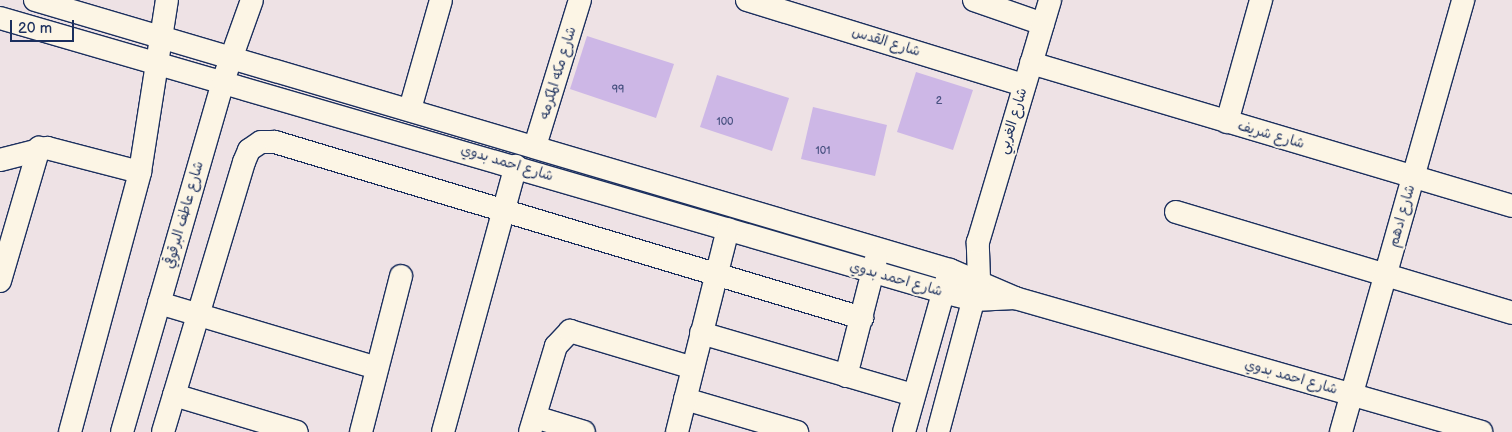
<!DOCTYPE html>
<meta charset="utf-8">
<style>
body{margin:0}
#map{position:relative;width:1512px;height:432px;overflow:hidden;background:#eee2e5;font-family:"Balsamiq Sans","Playpen Sans Arabic",sans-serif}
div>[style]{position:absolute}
.building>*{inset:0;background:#cdb7e6}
.roads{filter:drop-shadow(1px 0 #1b2f5e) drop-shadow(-1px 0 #1b2f5e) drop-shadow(0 1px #1b2f5e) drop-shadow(0 -1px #1b2f5e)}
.minor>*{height:22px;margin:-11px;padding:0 11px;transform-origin:11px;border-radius:11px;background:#fcf5e5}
span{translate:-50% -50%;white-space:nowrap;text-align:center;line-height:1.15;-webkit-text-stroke:4px #fcf5e5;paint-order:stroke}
.number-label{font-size:11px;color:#485180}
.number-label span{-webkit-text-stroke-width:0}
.street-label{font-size:14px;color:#1b2f5e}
.scale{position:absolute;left:10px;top:20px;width:64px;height:22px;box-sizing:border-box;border:2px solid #1b2f5e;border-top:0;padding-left:6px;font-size:15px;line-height:18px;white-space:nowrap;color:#1b2f5e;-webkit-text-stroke:4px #fcf5e5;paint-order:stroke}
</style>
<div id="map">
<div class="building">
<i style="clip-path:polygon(587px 36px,674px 64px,656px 118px,570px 89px)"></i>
<i style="clip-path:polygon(916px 72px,973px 90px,953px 150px,897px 132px)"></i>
<i style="clip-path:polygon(717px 75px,789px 98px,772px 151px,700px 127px)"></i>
<i style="clip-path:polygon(813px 107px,887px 125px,875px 176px,801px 159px)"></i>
</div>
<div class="roads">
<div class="minor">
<i style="left:35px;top:0;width:954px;rotate:16.44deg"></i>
<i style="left:950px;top:270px;width:71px;rotate:23.3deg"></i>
<i style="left:1015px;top:298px;width:485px;rotate:16deg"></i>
<i style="left:747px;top:0;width:290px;rotate:17.1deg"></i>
<i style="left:974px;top:0;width:73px;rotate:19.2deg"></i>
<i style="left:0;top:18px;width:982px;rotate:16.2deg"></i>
<i style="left:943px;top:292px;width:32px;rotate:14deg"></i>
<i style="left:974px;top:300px;width:41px;rotate:-2.8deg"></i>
<i style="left:1031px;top:63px;width:502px;rotate:16.56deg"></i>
<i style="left:410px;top:109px;width:113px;rotate:-74.1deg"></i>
<i style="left:1227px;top:122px;width:127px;rotate:-74.4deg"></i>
<i style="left:535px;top:146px;width:153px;rotate:-72.9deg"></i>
<i style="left:0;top:160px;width:49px;rotate:-14.3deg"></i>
<i style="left:47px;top:148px;width:96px;rotate:14.5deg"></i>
<i style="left:1176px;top:212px;width:351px;rotate:16.7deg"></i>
<i style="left:0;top:281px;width:139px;rotate:-73.7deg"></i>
<i style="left:159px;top:303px;width:227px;rotate:16.6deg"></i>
<i style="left:701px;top:333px;width:221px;rotate:16.3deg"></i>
<i style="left:846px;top:376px;width:121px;rotate:-75.6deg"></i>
<i style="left:174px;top:395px;width:128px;rotate:16.7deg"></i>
<i style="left:685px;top:399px;width:117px;rotate:16.4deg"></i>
<i style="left:535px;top:417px;width:51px;rotate:17deg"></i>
<i style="left:70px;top:432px;width:269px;rotate:-74.9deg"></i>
<i style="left:140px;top:172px;width:174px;rotate:-81.1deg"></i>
<i style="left:122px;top:432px;width:365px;rotate:-73.9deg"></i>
<i style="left:223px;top:81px;width:86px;rotate:-70.3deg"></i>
<i style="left:163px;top:432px;width:282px;rotate:-73.3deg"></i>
<i style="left:244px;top:162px;width:13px;rotate:-67deg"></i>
<i style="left:249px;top:150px;width:14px;rotate:-34deg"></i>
<i style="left:261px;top:142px;width:14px"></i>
<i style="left:275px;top:142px;width:613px;rotate:16.69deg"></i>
<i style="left:361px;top:432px;width:161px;rotate:-75.6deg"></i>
<i style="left:443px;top:432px;width:276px;rotate:-74.7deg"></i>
<i style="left:530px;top:432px;width:90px;rotate:-73.2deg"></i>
<i style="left:556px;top:346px;width:21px;rotate:-47deg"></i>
<i style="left:570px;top:331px;width:128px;rotate:16.7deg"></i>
<i style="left:677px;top:432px;width:209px;rotate:-75.9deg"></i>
<i style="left:904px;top:432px;width:159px;rotate:-74.3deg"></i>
<i style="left:938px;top:432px;width:158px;rotate:-75deg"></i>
<i style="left:979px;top:279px;width:37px;rotate:-92deg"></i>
<i style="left:978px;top:242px;width:252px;rotate:-73.4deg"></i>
<i style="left:1341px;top:432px;width:449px;rotate:-74.2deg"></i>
</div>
</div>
<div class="number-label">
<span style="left:618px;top:90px">99</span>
<span style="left:939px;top:101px">2</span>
<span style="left:725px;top:122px">100</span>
<span style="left:823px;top:151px">101</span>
</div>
<div class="street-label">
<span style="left:886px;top:42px;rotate:17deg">شارع القدس</span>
<span style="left:558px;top:73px;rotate:-73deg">شارع مكه المكرمه</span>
<span style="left:1013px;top:121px;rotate:-73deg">شارع الغربي</span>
<span style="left:1271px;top:135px;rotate:16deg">شارع شريف</span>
<span style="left:507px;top:163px;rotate:17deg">شارع احمد بدوي</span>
<span style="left:184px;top:215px;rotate:-74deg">شارع عاطف البرقوقي</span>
<span style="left:1402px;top:216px;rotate:-74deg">شارع ادهم</span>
<span style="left:896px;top:279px;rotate:16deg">شارع احمد بدوي</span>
<span style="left:1291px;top:377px;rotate:16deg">شارع احمد بدوي</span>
</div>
<div class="scale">20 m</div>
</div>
